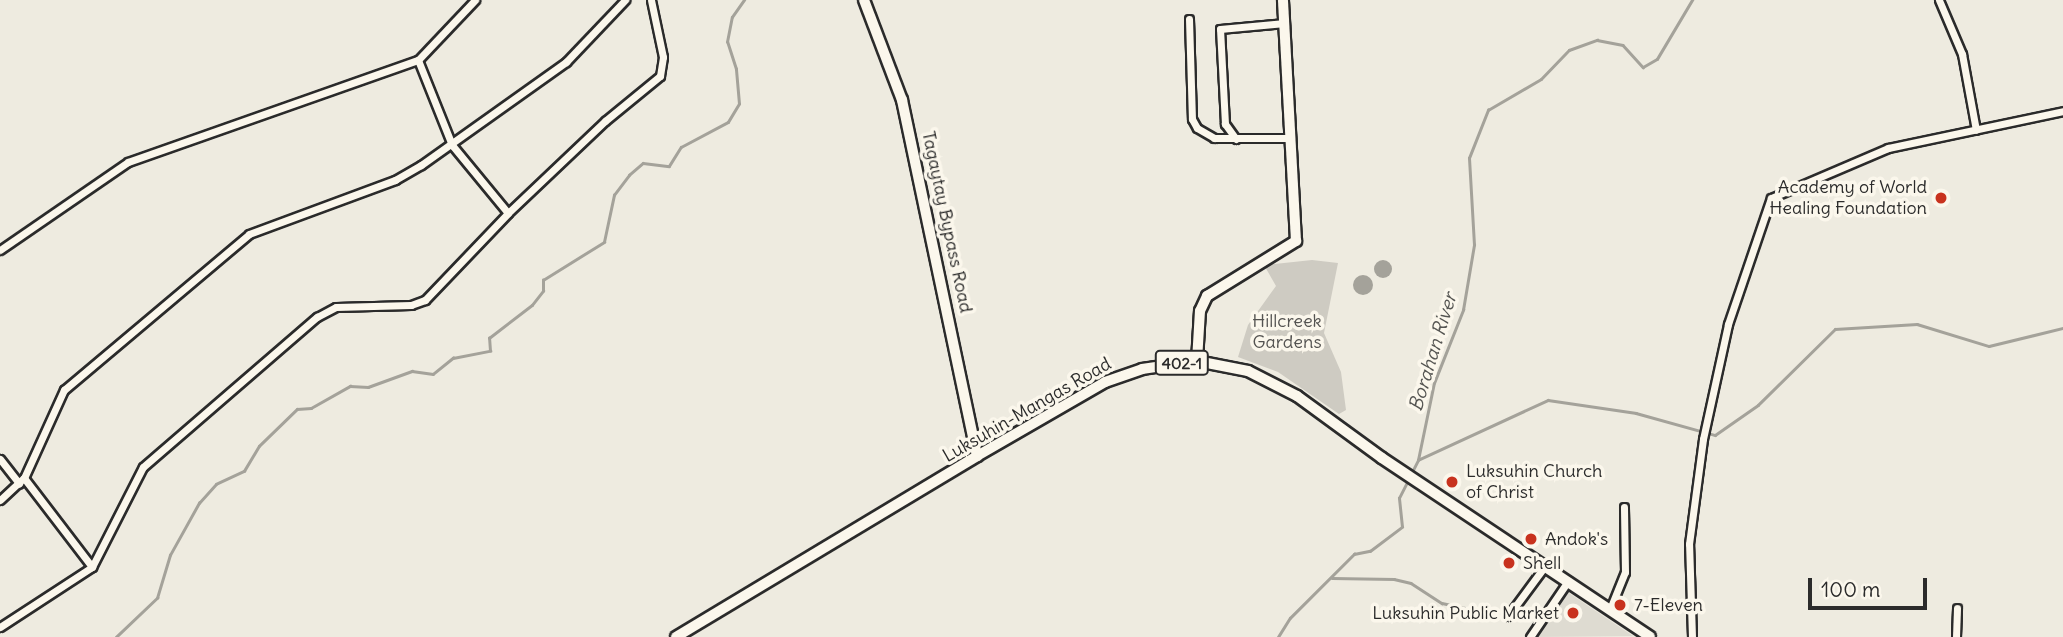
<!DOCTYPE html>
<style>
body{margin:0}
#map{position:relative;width:2063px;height:637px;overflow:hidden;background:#eeebe0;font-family:Delius,sans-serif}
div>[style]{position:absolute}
.built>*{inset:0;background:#dedbd1}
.green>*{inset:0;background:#cecbc2}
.water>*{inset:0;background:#a4a29a}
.round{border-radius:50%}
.stream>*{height:2.5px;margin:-1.25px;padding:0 1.25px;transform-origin:1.25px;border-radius:1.25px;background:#a4a29a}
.roads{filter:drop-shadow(2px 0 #2b2b2b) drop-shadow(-2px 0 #2b2b2b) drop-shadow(0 2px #2b2b2b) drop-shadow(0 -2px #2b2b2b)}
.street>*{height:7px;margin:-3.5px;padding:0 3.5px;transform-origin:3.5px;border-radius:3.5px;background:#fbf7ec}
.secondary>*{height:10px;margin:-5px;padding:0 5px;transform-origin:5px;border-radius:5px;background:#fbf7ec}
.primary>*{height:10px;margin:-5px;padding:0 5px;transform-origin:5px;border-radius:5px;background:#fbf7ec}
.dots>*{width:19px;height:19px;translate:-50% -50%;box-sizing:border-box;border:4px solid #fbf7ec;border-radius:50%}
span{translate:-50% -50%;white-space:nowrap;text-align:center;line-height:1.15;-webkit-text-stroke:7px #fbf7ec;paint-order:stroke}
.shield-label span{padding:2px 5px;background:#fbf7ec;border:2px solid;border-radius:5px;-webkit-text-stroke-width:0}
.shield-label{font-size:16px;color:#2b2b2b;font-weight:700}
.poi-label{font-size:18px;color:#2b2b2b}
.right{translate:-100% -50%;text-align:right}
.left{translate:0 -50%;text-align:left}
.street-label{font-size:18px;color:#2b2b2b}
.park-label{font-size:18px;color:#545351}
.water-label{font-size:19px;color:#555552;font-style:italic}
.scale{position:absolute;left:1808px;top:578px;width:119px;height:32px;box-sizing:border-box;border:4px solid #2b2b2b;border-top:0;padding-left:9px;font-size:21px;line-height:24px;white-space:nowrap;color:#2b2b2b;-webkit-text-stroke:5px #fbf7ec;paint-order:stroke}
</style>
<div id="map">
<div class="built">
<i style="clip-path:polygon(1563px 589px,1633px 636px,1533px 637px)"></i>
</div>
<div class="green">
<i style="clip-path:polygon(1312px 260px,1338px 263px,1324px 333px,1341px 372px,1346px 410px,1339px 414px,1278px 372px,1238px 357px,1248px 325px,1276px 286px,1264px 265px)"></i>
</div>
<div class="water">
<i class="round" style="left:1374px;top:260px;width:18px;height:18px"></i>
<i class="round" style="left:1353px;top:275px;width:20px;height:20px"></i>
</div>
<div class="stream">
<i style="left:1418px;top:460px;width:79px;rotate:-78.3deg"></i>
<i style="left:1434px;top:383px;width:79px;rotate:-68.3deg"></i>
<i style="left:1463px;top:310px;width:66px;rotate:-80.4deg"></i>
<i style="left:1474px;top:245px;width:87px;rotate:-93.3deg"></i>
<i style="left:1469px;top:158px;width:52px;rotate:-68.4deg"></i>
<i style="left:1488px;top:110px;width:61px;rotate:-30.3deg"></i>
<i style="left:1541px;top:79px;width:40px;rotate:-46deg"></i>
<i style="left:1569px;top:50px;width:30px;rotate:-20deg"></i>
<i style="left:1597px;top:40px;width:26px;rotate:11deg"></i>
<i style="left:1623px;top:45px;width:30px;rotate:48deg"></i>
<i style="left:1643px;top:67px;width:16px;rotate:-30deg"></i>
<i style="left:1657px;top:59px;width:69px;rotate:-59.3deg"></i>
<i style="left:1411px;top:474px;width:16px;rotate:-63deg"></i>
<i style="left:1418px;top:460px;width:143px;rotate:-24.8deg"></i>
<i style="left:1548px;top:400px;width:89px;rotate:8.4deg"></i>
<i style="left:1636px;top:413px;width:82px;rotate:15.6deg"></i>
<i style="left:1715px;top:435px;width:52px;rotate:-34.9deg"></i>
<i style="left:1758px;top:405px;width:108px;rotate:-44.6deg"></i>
<i style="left:1835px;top:329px;width:82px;rotate:-3.5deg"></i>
<i style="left:1917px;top:324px;width:75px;rotate:17deg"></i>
<i style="left:1989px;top:346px;width:76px;rotate:-13.7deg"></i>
<i style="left:1332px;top:578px;width:62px;rotate:0.9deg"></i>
<i style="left:1394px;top:579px;width:17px;rotate:13deg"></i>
<i style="left:1411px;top:583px;width:37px;rotate:33deg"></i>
<i style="left:1442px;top:603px;width:34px;rotate:12deg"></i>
<i style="left:116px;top:637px;width:57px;rotate:-43.6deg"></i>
<i style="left:157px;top:598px;width:45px;rotate:-73.2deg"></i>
<i style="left:170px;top:555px;width:60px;rotate:-60.9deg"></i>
<i style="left:199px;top:503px;width:25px;rotate:-48deg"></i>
<i style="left:216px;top:484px;width:31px;rotate:-25deg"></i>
<i style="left:244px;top:471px;width:29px;rotate:-59deg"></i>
<i style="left:259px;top:446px;width:53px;rotate:-44.2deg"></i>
<i style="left:297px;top:409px;width:14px;rotate:-4deg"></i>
<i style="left:311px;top:408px;width:45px;rotate:-29.4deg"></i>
<i style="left:350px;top:386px;width:18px;rotate:3deg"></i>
<i style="left:368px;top:387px;width:47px;rotate:-20deg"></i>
<i style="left:412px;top:371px;width:21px;rotate:8deg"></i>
<i style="left:433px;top:374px;width:26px;rotate:-39deg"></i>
<i style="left:453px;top:358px;width:38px;rotate:-11deg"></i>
<i style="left:490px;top:351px;width:13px;rotate:-94deg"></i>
<i style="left:489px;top:338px;width:54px;rotate:-37.5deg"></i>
<i style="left:532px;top:305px;width:18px;rotate:-52deg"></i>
<i style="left:543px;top:291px;width:11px;rotate:-90deg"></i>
<i style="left:543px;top:280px;width:72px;rotate:-31.9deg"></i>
<i style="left:604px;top:242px;width:48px;rotate:-78deg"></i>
<i style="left:614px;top:195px;width:25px;rotate:-53deg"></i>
<i style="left:629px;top:175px;width:18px;rotate:-41deg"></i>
<i style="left:643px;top:163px;width:26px;rotate:7deg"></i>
<i style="left:669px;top:166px;width:22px;rotate:-58deg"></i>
<i style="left:681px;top:147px;width:53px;rotate:-28deg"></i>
<i style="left:728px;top:122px;width:21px;rotate:-59deg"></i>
<i style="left:739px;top:104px;width:35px;rotate:-95deg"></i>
<i style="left:736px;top:69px;width:28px;rotate:-108deg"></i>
<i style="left:727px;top:42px;width:25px;rotate:-79deg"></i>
<i style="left:732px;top:17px;width:21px;rotate:-55deg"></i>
<i style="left:1278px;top:637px;width:22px;rotate:-58deg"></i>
<i style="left:1290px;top:618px;width:91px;rotate:-45deg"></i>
<i style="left:1354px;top:554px;width:16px;rotate:-11deg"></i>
<i style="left:1370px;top:551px;width:40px;rotate:-37deg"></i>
<i style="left:1402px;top:527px;width:29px;rotate:-96deg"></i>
<i style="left:1399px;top:498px;width:20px;rotate:-63deg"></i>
</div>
<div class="roads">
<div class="street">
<i style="left:1939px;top:0;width:59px;rotate:66.9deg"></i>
<i style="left:1962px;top:54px;width:77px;rotate:79.6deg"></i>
<i style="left:1189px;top:19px;width:100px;rotate:88.3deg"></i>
<i style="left:1192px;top:119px;width:10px;rotate:61deg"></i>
<i style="left:1197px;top:128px;width:20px;rotate:30deg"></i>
<i style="left:1214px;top:138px;width:77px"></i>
<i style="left:418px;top:60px;width:92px;rotate:68.2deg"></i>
<i style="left:452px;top:145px;width:88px;rotate:50.5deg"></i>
<i style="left:1236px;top:139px;width:19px;rotate:-126deg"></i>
<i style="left:1225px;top:124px;width:95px;rotate:-93deg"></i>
<i style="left:1220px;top:29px;width:65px;rotate:-5.3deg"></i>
<i style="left:0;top:250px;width:155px;rotate:-34.5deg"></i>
<i style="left:128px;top:162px;width:307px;rotate:-19.4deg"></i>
<i style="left:418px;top:60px;width:83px;rotate:-46.5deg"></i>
<i style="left:0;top:459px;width:31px;rotate:52deg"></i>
<i style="left:24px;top:478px;width:112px;rotate:52.6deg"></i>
<i style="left:0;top:500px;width:33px;rotate:-43deg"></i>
<i style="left:24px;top:478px;width:97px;rotate:-65.6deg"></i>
<i style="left:64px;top:390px;width:242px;rotate:-40.1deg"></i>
<i style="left:249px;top:234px;width:156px;rotate:-20.3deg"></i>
<i style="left:395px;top:180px;width:30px;rotate:-30deg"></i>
<i style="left:421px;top:165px;width:178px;rotate:-35.4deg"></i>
<i style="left:566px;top:62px;width:86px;rotate:-46.4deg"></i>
<i style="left:1610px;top:609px;width:40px;rotate:-68deg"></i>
<i style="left:1625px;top:572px;width:65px;rotate:-90.9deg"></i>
<i style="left:1508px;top:616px;width:62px;rotate:-53.5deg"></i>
<i style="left:0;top:627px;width:110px;rotate:-33.1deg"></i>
<i style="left:92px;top:567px;width:112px;rotate:-63deg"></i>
<i style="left:143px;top:467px;width:230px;rotate:-40.8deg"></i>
<i style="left:317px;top:317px;width:21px;rotate:-28deg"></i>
<i style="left:336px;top:307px;width:75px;rotate:-1.5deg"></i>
<i style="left:411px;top:305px;width:15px;rotate:-20deg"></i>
<i style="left:425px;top:300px;width:120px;rotate:-46.3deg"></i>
<i style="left:508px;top:213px;width:134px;rotate:-43.5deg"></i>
<i style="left:605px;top:121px;width:71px;rotate:-39.3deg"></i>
<i style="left:660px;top:76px;width:19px;rotate:-81deg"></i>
<i style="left:663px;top:57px;width:58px;rotate:-101.9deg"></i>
<i style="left:1530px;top:637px;width:68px;rotate:-55.8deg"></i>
<i style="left:1692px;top:637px;width:93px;rotate:-91.8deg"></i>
<i style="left:1689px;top:544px;width:106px;rotate:-82.4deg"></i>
<i style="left:1703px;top:439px;width:118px;rotate:-77.7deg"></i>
<i style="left:1728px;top:324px;width:133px;rotate:-71.2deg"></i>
<i style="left:1771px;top:198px;width:127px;rotate:-23.1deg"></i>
<i style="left:1888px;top:148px;width:179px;rotate:-11.9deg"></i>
<i style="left:1956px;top:637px;width:29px;rotate:-88deg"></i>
</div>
<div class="secondary">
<i style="left:1197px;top:361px;width:50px;rotate:-86.6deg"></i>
<i style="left:1200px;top:311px;width:17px;rotate:-65deg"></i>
<i style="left:1207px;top:296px;width:105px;rotate:-31.7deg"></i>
<i style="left:1296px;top:241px;width:241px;rotate:-93.1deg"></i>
<i style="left:676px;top:637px;width:351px;rotate:-31deg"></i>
</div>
<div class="primary">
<i style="left:864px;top:0;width:107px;rotate:69.2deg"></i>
<i style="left:902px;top:100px;width:364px;rotate:78.1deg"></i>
<i style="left:977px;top:456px;width:148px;rotate:-30deg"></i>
<i style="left:1105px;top:382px;width:39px;rotate:-19deg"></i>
<i style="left:1142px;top:369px;width:56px;rotate:-8.3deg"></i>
<i style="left:1197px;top:361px;width:52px;rotate:11.1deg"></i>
<i style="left:1248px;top:371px;width:55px;rotate:27deg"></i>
<i style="left:1297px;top:396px;width:105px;rotate:36.1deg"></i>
<i style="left:1382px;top:458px;width:322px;rotate:33.7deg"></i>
</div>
</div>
<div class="dots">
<i style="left:1941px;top:198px;background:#c8321e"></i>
<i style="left:1452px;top:482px;background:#c8321e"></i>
<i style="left:1531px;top:539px;background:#c8321e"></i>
<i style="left:1509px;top:563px;background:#c8321e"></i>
<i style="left:1620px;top:605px;background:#c8321e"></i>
<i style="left:1573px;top:613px;background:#c8321e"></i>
</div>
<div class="shield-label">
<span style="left:1182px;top:363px">402-1</span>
</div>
<div class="poi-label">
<span class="right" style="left:1927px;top:198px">Academy of World<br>Healing Foundation</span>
<span class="left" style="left:1466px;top:482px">Luksuhin Church<br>of Christ</span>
<span class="left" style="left:1545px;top:539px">Andok's</span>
<span class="left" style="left:1523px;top:563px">Shell</span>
<span class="left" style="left:1634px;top:605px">7-Eleven</span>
<span class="right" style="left:1559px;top:613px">Luksuhin Public Market</span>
</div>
<div class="street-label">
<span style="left:947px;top:222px;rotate:78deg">Tagaytay Bypass Road</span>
<span style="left:1027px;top:410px;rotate:-30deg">Luksuhin-Mangas Road</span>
</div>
<div class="park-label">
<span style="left:1287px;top:332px">Hillcreek<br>Gardens</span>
</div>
<div class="water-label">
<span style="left:1433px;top:352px;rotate:-73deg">Borahan River</span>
</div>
<div class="scale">100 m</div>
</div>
